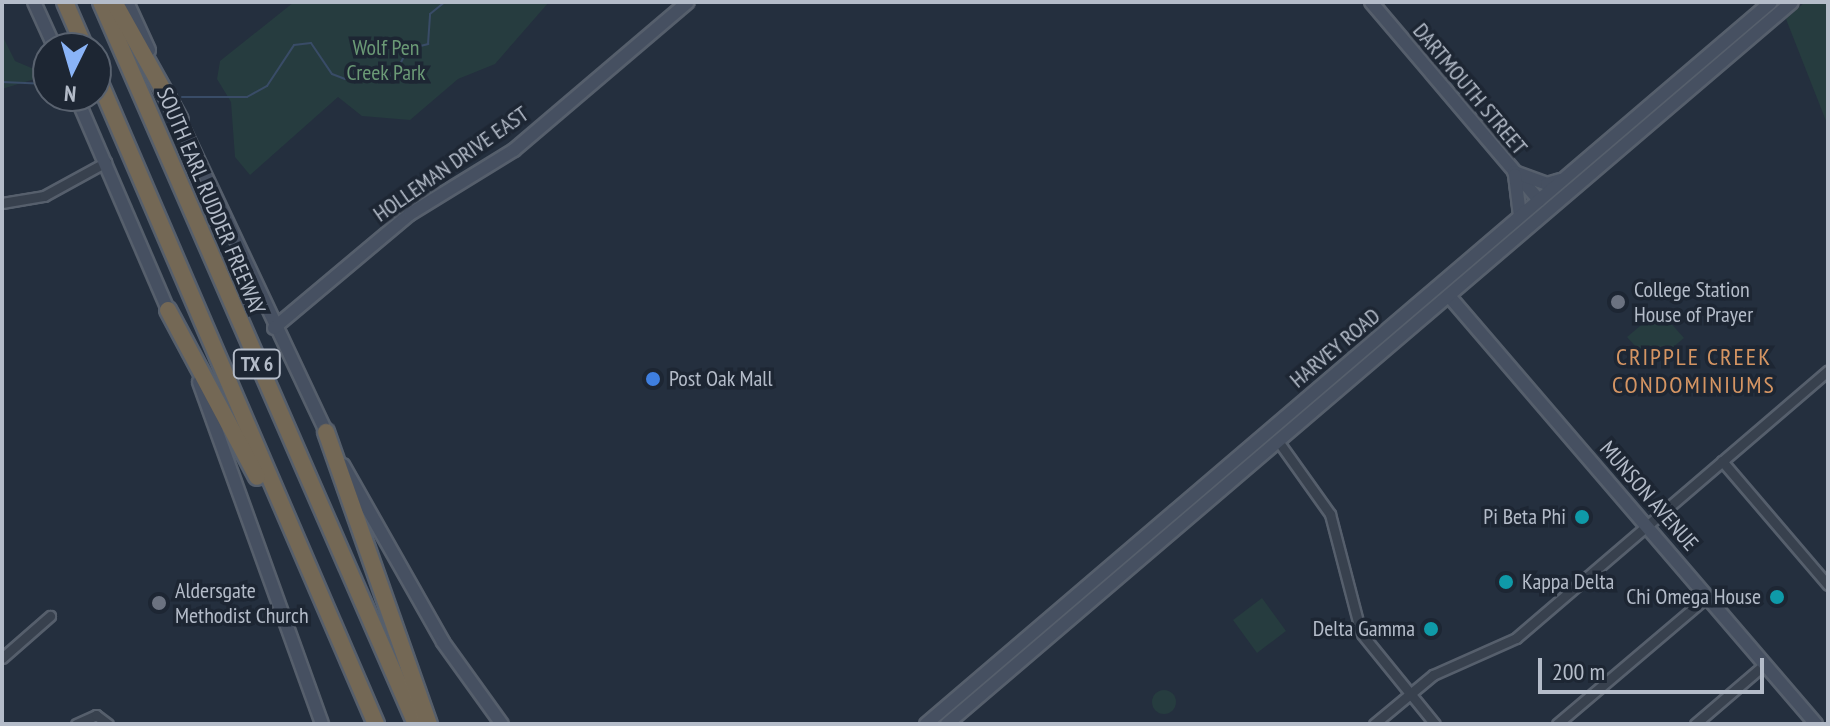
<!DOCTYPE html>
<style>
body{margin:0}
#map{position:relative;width:1830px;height:726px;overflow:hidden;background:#242f3e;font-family:"PT Sans Narrow",sans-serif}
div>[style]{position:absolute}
.green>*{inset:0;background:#263c3f}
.round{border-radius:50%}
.stream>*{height:2px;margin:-1px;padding:0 1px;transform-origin:1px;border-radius:1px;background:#394c67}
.roads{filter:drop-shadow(2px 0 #565f6c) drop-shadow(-2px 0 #565f6c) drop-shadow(0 2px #565f6c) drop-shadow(0 -2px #565f6c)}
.street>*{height:9px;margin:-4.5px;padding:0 4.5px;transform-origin:4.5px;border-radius:4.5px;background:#38414e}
.secondary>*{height:12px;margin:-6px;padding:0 6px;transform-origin:6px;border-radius:6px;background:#465061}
.highway>*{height:16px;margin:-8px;padding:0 8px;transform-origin:8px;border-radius:8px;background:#746855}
.dots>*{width:22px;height:22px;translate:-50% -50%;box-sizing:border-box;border:4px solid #1d2633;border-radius:50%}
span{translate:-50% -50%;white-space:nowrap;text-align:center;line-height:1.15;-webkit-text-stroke:7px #1d2633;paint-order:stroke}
.shield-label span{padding:2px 6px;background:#1d2633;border:2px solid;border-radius:6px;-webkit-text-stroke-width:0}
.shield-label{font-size:20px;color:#b4bcc9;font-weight:700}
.park-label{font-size:22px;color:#6b9a76}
.street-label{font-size:22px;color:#b4bcc9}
.poi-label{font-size:22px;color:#b4bcc9}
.left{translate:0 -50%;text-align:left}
.right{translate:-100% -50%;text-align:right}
.neighbourhood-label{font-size:24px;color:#d59563;letter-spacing:2px}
.frame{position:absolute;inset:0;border:4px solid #b4bcc9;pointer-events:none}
.north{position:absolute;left:32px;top:32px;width:80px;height:80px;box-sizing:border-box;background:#1d2633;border:2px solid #59626f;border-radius:50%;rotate:185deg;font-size:22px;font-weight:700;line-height:32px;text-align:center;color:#b4bcc9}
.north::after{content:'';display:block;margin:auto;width:28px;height:36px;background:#8ab4f8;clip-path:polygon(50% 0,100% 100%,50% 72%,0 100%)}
.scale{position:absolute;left:1538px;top:658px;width:226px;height:36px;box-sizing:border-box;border:4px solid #b4bcc9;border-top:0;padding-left:10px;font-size:24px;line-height:28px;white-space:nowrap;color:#b4bcc9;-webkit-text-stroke:6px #1d2633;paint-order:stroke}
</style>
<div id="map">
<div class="green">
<i style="clip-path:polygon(294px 2px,549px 2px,495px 64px,458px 79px,410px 120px,362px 116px,338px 97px,250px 175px,235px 157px,231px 102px,217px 79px,220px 61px)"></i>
<i style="clip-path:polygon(1805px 2px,1828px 2px,1828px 126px,1786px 19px)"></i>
<i style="clip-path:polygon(2px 35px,15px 61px,48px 75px,2px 89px)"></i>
<i style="clip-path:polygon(1659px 310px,1684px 338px,1652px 365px,1627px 337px)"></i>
<i style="clip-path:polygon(1262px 598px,1286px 631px,1257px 653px,1233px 620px)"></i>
<i class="round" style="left:1152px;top:690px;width:24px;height:24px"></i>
</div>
<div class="stream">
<i style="left:2px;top:82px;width:46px;rotate:2.5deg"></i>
<i style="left:182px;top:97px;width:65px"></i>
<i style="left:247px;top:97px;width:23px;rotate:-29deg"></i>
<i style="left:267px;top:86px;width:49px;rotate:-56.6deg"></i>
<i style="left:294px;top:45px;width:17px;rotate:-7deg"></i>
<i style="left:311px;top:43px;width:37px;rotate:56deg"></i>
<i style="left:332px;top:74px;width:14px;rotate:21deg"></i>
<i style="left:345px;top:79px;width:49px;rotate:-3.5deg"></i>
<i style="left:394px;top:76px;width:30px;rotate:-63deg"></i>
<i style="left:408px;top:49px;width:21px;rotate:-14deg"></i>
<i style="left:428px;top:44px;width:30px;rotate:-86deg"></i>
<i style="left:430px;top:14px;width:19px;rotate:-39deg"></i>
</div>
<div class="roads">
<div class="street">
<i style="left:2px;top:203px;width:43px;rotate:-9.5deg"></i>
<i style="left:44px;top:196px;width:71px;rotate:-28.7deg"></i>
<i style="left:1278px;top:441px;width:90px;rotate:54.5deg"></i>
<i style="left:1330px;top:514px;width:123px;rotate:75.4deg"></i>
<i style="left:1361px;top:633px;width:117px;rotate:50.9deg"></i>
<i style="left:1722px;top:461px;width:163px;rotate:49.5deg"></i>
<i style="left:2px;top:658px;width:64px;rotate:-41.2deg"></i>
<i style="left:76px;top:724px;width:22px;rotate:-24deg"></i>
<i style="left:96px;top:715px;width:15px;rotate:37deg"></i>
<i style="left:1374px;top:724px;width:77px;rotate:-39.7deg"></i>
<i style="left:1433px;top:675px;width:91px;rotate:-24deg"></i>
<i style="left:1516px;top:638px;width:411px;rotate:-40.6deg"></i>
<i style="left:1557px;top:724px;width:198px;rotate:-40.3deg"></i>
<i style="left:1695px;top:724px;width:92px;rotate:-40.6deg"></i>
</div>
<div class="secondary">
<i style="left:34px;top:2px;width:51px;rotate:65.5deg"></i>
<i style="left:127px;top:2px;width:53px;rotate:65.4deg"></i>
<i style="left:1371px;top:2px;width:260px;rotate:49.7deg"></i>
<i style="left:76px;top:96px;width:241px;rotate:66.7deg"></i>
<i style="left:177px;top:115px;width:357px;rotate:64.8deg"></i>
<i style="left:1514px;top:172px;width:35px;rotate:20deg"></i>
<i style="left:1547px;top:184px;width:14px;rotate:-17deg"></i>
<i style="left:1515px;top:175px;width:41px;rotate:83deg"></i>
<i style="left:1449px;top:296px;width:564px;rotate:49.39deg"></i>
<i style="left:274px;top:328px;width:177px;rotate:-40deg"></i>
<i style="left:410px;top:214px;width:122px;rotate:-31.6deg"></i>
<i style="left:514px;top:150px;width:228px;rotate:-40.4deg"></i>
<i style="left:199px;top:382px;width:363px;rotate:70.2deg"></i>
<i style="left:343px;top:465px;width:203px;rotate:60.5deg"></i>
<i style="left:443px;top:642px;width:101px;rotate:54.3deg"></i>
<i style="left:926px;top:724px;width:1111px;rotate:-40.51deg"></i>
<i style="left:947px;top:724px;width:1111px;rotate:-40.51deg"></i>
</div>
<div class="highway">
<i style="left:65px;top:2px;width:50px;rotate:66.5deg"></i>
<i style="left:101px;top:2px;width:788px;rotate:66.43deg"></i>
<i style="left:114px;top:2px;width:135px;rotate:60.8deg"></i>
<i style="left:96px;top:74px;width:708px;rotate:66.7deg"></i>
<i style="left:168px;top:310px;width:189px;rotate:61.9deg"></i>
<i style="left:326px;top:432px;width:310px;rotate:70.6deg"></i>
</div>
</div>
<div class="dots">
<i style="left:1618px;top:302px;background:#6b7280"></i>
<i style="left:653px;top:379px;background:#3f7fe0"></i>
<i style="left:1582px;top:517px;background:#0f9aa8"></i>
<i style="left:1506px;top:582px;background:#0f9aa8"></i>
<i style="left:1777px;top:597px;background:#0f9aa8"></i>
<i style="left:159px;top:603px;background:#6b7280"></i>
<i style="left:1431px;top:629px;background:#0f9aa8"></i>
</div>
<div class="shield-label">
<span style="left:257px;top:364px">TX 6</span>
</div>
<div class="park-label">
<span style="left:386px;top:60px">Wolf Pen<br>Creek Park</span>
</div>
<div class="street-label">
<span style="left:1470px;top:89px;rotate:50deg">DARTMOUTH STREET</span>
<span style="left:451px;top:164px;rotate:-35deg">HOLLEMAN DRIVE EAST</span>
<span style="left:211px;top:201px;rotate:67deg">SOUTH EARL RUDDER FREEWAY</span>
<span style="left:1335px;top:348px;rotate:-40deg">HARVEY ROAD</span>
<span style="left:1649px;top:496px;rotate:49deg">MUNSON AVENUE</span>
</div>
<div class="poi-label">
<span class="left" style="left:1634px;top:302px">College Station<br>House of Prayer</span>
<span class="left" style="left:669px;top:379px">Post Oak Mall</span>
<span class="right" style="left:1566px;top:517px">Pi Beta Phi</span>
<span class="left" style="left:1522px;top:582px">Kappa Delta</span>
<span class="left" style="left:175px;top:603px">Aldersgate<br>Methodist Church</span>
<span class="right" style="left:1761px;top:597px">Chi Omega House</span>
<span class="right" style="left:1415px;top:629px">Delta Gamma</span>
</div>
<div class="neighbourhood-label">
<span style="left:1694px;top:371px">CRIPPLE CREEK<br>CONDOMINIUMS</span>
</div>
<div class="frame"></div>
<div class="north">N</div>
<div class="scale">200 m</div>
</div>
